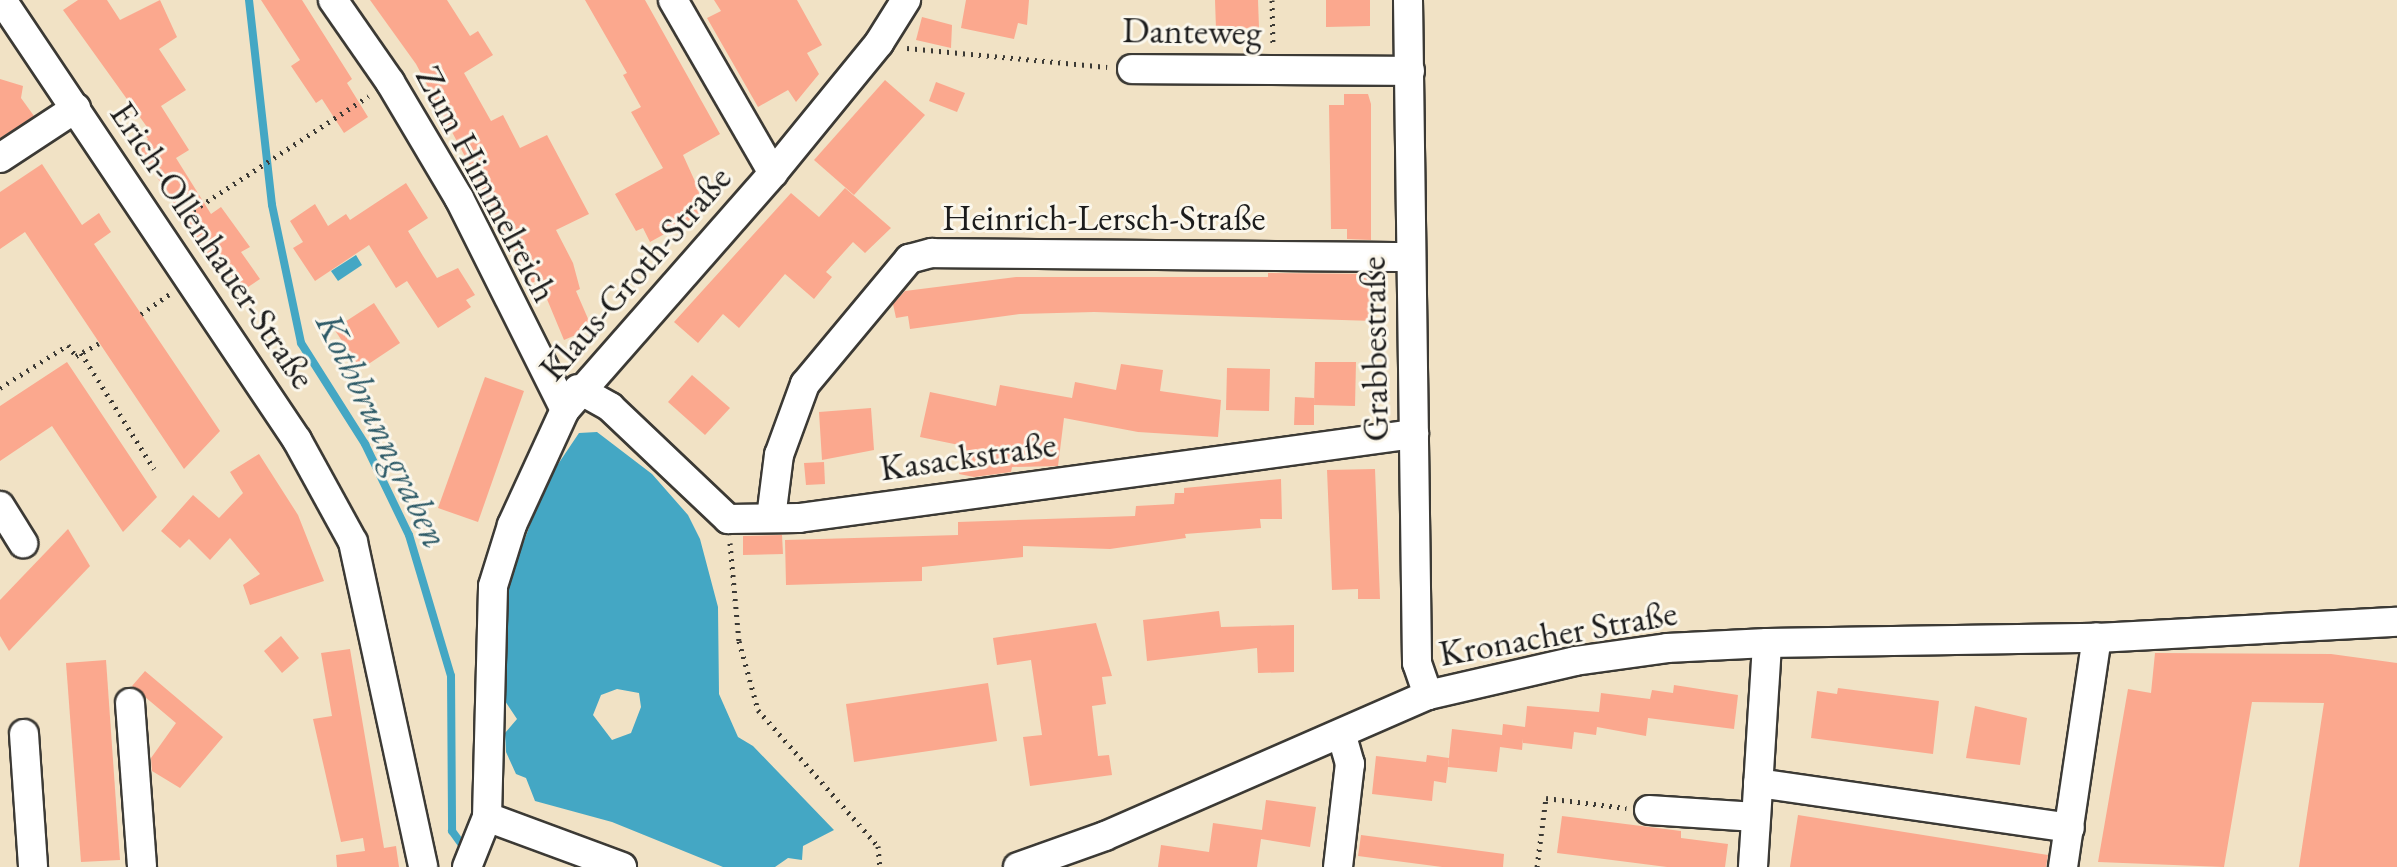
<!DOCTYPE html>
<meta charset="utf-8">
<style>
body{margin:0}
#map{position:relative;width:2397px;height:867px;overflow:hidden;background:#f1e2c5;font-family:"EB Garamond",serif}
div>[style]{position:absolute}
.water>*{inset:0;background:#44a7c4}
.stream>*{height:8px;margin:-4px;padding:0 4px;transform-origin:4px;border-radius:4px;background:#44a7c4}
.building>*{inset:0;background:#fba88e}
.path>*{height:5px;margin-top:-2.5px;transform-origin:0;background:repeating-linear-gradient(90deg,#3c3a35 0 2px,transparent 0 8px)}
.roads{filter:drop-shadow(2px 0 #3c3a35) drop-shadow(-2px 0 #3c3a35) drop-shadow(0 2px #3c3a35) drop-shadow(0 -2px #3c3a35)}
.minor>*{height:28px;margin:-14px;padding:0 14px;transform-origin:14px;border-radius:14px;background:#fff}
span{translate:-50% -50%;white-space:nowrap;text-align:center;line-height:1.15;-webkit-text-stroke:6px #fbf7ec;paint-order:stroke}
.street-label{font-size:36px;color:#1c1c1c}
.water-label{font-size:38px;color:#2e5b68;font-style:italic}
</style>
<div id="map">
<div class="water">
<i style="clip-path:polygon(356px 255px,362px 265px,338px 281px,331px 271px)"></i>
<i style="clip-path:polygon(evenodd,597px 432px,652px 474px,688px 515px,700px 539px,718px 607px,719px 694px,738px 737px,753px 746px,834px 830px,803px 846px,802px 860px,788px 858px,775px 867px,723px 867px,612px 822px,535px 801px,526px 778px,516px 774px,506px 752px,505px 733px,517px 719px,505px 701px,502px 678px,508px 584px,546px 482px,579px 433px,597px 432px,617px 689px,639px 693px,641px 707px,631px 733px,612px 740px,593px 715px,601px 695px,617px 689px)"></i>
</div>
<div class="stream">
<i style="left:249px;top:0;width:206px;rotate:83.6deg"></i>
<i style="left:272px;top:205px;width:141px;rotate:78.1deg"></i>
<i style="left:301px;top:343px;width:120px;rotate:57.6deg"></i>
<i style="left:365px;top:444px;width:101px;rotate:64.2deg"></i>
<i style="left:409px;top:535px;width:147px;rotate:73.4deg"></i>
<i style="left:451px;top:676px;width:155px;rotate:89.6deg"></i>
<i style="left:452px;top:831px;width:24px;rotate:54deg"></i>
</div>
<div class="building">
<i style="clip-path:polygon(78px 0,107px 0,120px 20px,160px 0,177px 37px,159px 49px,186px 90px,161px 106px,189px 150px,176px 158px,211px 214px,221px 207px,250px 247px,241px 252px,260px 279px,242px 291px,223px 265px,216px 271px,145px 158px,139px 145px,148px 139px,142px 130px,147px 127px,63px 10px)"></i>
<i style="clip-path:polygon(261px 0,302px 0,352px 79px,347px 83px,368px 117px,344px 133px,322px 99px,316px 103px,291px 66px,300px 60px)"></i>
<i style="clip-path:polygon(370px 0,447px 0,470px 36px,478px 31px,493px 55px,464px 73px,491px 121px,503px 115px,520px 148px,547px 135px,589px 214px,556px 230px,573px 263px,580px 289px,576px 291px,592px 328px,564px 340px,539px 280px,532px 283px,416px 64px)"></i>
<i style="clip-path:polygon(585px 0,645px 0,720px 134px,683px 155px,708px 210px,650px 242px,643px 228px,636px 231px,615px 194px,663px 168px,631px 112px,641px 107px,623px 75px,627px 73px)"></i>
<i style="clip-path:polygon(714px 0,797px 0,822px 45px,807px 53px,819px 74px,796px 102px,788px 90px,758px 107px,707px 18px,721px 11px)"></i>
<i style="clip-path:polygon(966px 0,1029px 0,1027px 25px,1018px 23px,1014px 39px,961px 28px)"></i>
<i style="clip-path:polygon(1215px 0,1258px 0,1259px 28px,1216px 29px)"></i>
<i style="clip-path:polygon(1326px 0,1370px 0,1370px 26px,1326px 27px)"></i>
<i style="clip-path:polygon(922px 17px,952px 25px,951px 48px,916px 40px)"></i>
<i style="clip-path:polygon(0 79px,23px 86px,21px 98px,34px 116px,0 138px)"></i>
<i style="clip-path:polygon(885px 80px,925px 115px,854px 195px,814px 160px)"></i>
<i style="clip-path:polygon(936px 82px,965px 93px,957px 112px,929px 101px)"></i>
<i style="clip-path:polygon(1344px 94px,1368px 94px,1371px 104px,1371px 240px,1347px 239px,1347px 229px,1331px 229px,1329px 105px,1344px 105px)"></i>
<i style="clip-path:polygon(42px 164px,82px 225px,99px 213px,105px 223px,111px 232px,94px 244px,220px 431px,184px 469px,25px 232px,0 249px,0 192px)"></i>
<i style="clip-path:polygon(406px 183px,428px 218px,408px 231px,423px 256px,437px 278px,458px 268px,475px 295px,466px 300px,471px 307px,438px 328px,407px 281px,396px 288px,369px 245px,315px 281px,293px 248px,303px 242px,290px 221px,315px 204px,328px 226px,346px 214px,350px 220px)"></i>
<i style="clip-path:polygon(845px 188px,891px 228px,865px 253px,853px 242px,826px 272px,832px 277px,814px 299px,785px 274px,739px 328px,723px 314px,698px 343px,674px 322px,791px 193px,819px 217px)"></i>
<i style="clip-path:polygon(1268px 273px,1375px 274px,1374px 321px,1094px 312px,1020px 314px,910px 329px,908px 316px,896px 318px,893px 304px,905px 291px,1016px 277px,1268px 277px)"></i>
<i style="clip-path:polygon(374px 303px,400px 343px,361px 369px,334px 329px)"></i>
<i style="clip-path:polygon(67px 362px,157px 497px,123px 532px,52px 426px,0 461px,0 406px)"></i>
<i style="clip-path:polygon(1315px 362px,1356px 362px,1355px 406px,1314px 405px)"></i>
<i style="clip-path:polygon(1121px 364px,1163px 370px,1160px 391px,1221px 400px,1218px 437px,1138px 432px,1064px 418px,1058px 466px,1012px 467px,1011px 472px,974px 477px,959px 474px,964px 446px,920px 437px,930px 392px,996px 406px,1000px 385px,1072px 398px,1075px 382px,1116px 390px)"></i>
<i style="clip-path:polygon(1227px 368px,1270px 369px,1269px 411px,1226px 410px)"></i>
<i style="clip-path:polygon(692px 375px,730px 408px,705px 435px,668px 402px)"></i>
<i style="clip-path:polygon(485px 377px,524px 391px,478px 522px,438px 508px)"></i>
<i style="clip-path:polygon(1295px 397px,1314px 398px,1314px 425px,1294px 425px)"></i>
<i style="clip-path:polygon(871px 408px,874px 450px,822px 460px,819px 412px)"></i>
<i style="clip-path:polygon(259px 454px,298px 515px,324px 581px,250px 605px,243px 585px,260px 574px,230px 538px,210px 560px,189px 539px,180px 548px,161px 531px,193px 495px,219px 518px,243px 493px,230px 472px)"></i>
<i style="clip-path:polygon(824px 462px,825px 484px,806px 485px,804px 463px)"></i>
<i style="clip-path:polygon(1375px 469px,1380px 599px,1358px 599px,1358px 589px,1332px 590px,1327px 470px)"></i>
<i style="clip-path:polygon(1281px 479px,1282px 519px,1260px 519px,1261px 528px,1185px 534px,1186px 538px,1110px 549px,1023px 546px,1023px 557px,922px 567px,922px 581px,786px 585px,785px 540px,958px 535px,958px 522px,1135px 516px,1136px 506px,1174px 504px,1175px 493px,1184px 493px,1184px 488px)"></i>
<i style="clip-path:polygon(68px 529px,90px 566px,9px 651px,0 636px,0 600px)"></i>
<i style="clip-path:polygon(782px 535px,783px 554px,743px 555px,743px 536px)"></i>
<i style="clip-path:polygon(1219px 611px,1221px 627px,1294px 625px,1294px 672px,1258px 673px,1257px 648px,1147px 661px,1143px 620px)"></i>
<i style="clip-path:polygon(1096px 623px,1112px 676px,1102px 677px,1106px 704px,1092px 706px,1098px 756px,1109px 755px,1112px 775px,1030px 786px,1023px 737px,1042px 735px,1031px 660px,997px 665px,993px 638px)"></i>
<i style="clip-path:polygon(281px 636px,299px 658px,282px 673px,264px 651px)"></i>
<i style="clip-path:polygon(350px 649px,384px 848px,396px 846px,399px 867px,337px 867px,336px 855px,365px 851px,363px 838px,341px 842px,313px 719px,332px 716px,321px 653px)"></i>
<i style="clip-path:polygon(2155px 653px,2331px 654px,2397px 663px,2397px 867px,2299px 867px,2324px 703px,2252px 702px,2224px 867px,2098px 862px,2128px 689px,2151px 693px)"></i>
<i style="clip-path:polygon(106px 660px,120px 860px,81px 862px,66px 663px)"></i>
<i style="clip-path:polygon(145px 671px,223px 737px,180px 788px,152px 771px,151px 758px,176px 723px,132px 686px)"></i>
<i style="clip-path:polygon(988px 683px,997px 741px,854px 762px,846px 704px)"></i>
<i style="clip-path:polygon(1674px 685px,1738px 695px,1734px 729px,1648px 718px,1646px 736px,1597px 727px,1596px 735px,1574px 732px,1572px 749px,1523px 743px,1523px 739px,1522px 750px,1500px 747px,1497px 772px,1448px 767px,1452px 729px,1502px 735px,1503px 724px,1525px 727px,1527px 706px,1599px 712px,1601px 693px,1650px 699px,1652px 690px,1673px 693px)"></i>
<i style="clip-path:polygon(1838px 688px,1939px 701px,1933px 754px,1811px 738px,1817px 691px,1837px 694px)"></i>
<i style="clip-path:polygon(1975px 706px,2027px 718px,2020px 765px,1966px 758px)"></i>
<i style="clip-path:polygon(1427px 755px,1449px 758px,1446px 783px,1434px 781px,1432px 801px,1372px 794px,1376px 756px,1426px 762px)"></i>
<i style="clip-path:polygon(1266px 800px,1316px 807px,1310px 847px,1261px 839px,1257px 867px,1158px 867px,1161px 845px,1209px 852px,1213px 823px,1262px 830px)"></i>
<i style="clip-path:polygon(1798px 815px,2048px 855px,2046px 867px,1790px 867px)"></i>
<i style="clip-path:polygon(1562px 816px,1681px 831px,1681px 838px,1728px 844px,1725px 867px,1667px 867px,1557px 853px)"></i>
<i style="clip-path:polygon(1361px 835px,1504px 854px,1503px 867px,1442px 867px,1358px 856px)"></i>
</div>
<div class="path">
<i style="left:1272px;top:0;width:47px;rotate:88.8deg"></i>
<i style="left:907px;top:48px;width:201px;rotate:5.4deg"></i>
<i style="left:180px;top:219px;width:225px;rotate:-33.1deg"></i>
<i style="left:141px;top:314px;width:35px;rotate:-35deg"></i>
<i style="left:81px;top:353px;width:137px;rotate:57.8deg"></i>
<i style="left:0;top:388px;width:80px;rotate:-32.3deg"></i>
<i style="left:68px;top:345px;width:14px;rotate:54deg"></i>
<i style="left:76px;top:356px;width:26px;rotate:-29deg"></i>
<i style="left:730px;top:543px;width:98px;rotate:84.8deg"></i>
<i style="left:739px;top:641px;width:72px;rotate:74.6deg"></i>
<i style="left:758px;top:710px;width:181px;rotate:48.6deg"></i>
<i style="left:878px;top:846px;width:21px;rotate:85deg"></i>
<i style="left:1537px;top:867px;width:70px;rotate:-82.6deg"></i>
<i style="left:1546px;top:798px;width:81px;rotate:7.1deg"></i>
</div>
<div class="roads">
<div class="minor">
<i style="left:2px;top:0;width:530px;rotate:56.16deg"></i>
<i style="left:297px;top:440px;width:116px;rotate:61.2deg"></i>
<i style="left:353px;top:542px;width:332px;rotate:77.8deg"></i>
<i style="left:333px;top:0;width:100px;rotate:55.2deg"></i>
<i style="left:390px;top:82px;width:135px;rotate:59.3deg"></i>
<i style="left:459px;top:198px;width:237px;rotate:63.4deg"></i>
<i style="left:673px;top:0;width:200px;rotate:60deg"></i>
<i style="left:1408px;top:0;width:663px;rotate:89.22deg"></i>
<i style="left:1417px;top:663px;width:34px;rotate:71deg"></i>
<i style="left:1132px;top:69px;width:278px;rotate:0.4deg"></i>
<i style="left:0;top:158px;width:91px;rotate:-33.3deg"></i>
<i style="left:578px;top:389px;width:37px;rotate:29deg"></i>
<i style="left:610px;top:407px;width:163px;rotate:43.5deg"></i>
<i style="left:728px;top:519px;width:71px;rotate:-0.8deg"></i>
<i style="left:799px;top:518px;width:621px;rotate:-7.78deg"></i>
<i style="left:0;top:506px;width:44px;rotate:58.1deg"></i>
<i style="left:771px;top:518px;width:64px;rotate:-82.8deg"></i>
<i style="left:779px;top:455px;width:76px;rotate:-69.9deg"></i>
<i style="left:805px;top:384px;width:163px;rotate:-50.2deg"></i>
<i style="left:909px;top:259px;width:24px;rotate:-15deg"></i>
<i style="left:932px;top:253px;width:479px;rotate:0.5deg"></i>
<i style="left:130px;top:703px;width:164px;rotate:85.8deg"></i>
<i style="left:24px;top:734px;width:133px;rotate:86.1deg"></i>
<i style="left:1758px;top:783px;width:315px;rotate:8.2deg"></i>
<i style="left:1649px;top:810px;width:107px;rotate:3.7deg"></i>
<i style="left:487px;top:817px;width:144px;rotate:20.3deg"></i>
<i style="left:467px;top:867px;width:54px;rotate:-68.2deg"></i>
<i style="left:487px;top:817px;width:231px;rotate:-88.5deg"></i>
<i style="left:493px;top:586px;width:64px;rotate:-72.7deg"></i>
<i style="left:512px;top:525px;width:127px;rotate:-65.3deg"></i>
<i style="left:565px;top:410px;width:315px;rotate:-48.7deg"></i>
<i style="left:773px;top:173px;width:168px;rotate:-50.8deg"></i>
<i style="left:879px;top:43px;width:51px;rotate:-57.9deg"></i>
<i style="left:1018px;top:867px;width:92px;rotate:-19.6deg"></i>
<i style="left:1105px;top:836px;width:352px;rotate:-23.6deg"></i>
<i style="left:1428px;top:695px;width:151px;rotate:-13deg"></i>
<i style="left:1575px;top:661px;width:93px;rotate:-8deg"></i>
<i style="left:1667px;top:648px;width:100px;rotate:-2.9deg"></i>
<i style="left:1767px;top:643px;width:330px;rotate:-0.9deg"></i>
<i style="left:2097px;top:638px;width:300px;rotate:-3.1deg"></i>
<i style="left:1338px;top:867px;width:104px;rotate:-83.4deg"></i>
<i style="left:1350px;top:764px;width:29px;rotate:-106deg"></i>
<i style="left:1753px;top:867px;width:224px;rotate:-86.4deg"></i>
<i style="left:2063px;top:867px;width:232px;rotate:-81.6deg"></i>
</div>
</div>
<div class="street-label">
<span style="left:1192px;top:31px;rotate:1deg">Danteweg</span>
<span style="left:487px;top:184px;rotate:62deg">Zum Himmelreich</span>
<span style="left:1104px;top:218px">Heinrich-Lersch-Straße</span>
<span style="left:213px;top:245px;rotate:56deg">Erich-Ollenhauer-Straße</span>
<span style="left:635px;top:273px;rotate:-49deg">Klaus-Groth-Straße</span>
<span style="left:1374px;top:349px;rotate:-91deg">Grabbestraße</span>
<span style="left:968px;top:456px;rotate:-8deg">Kasackstraße</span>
<span style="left:1558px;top:633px;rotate:-10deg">Kronacher Straße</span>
</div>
<div class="water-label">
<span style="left:383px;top:430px;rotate:64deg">Kothbrunngraben</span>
</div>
</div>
